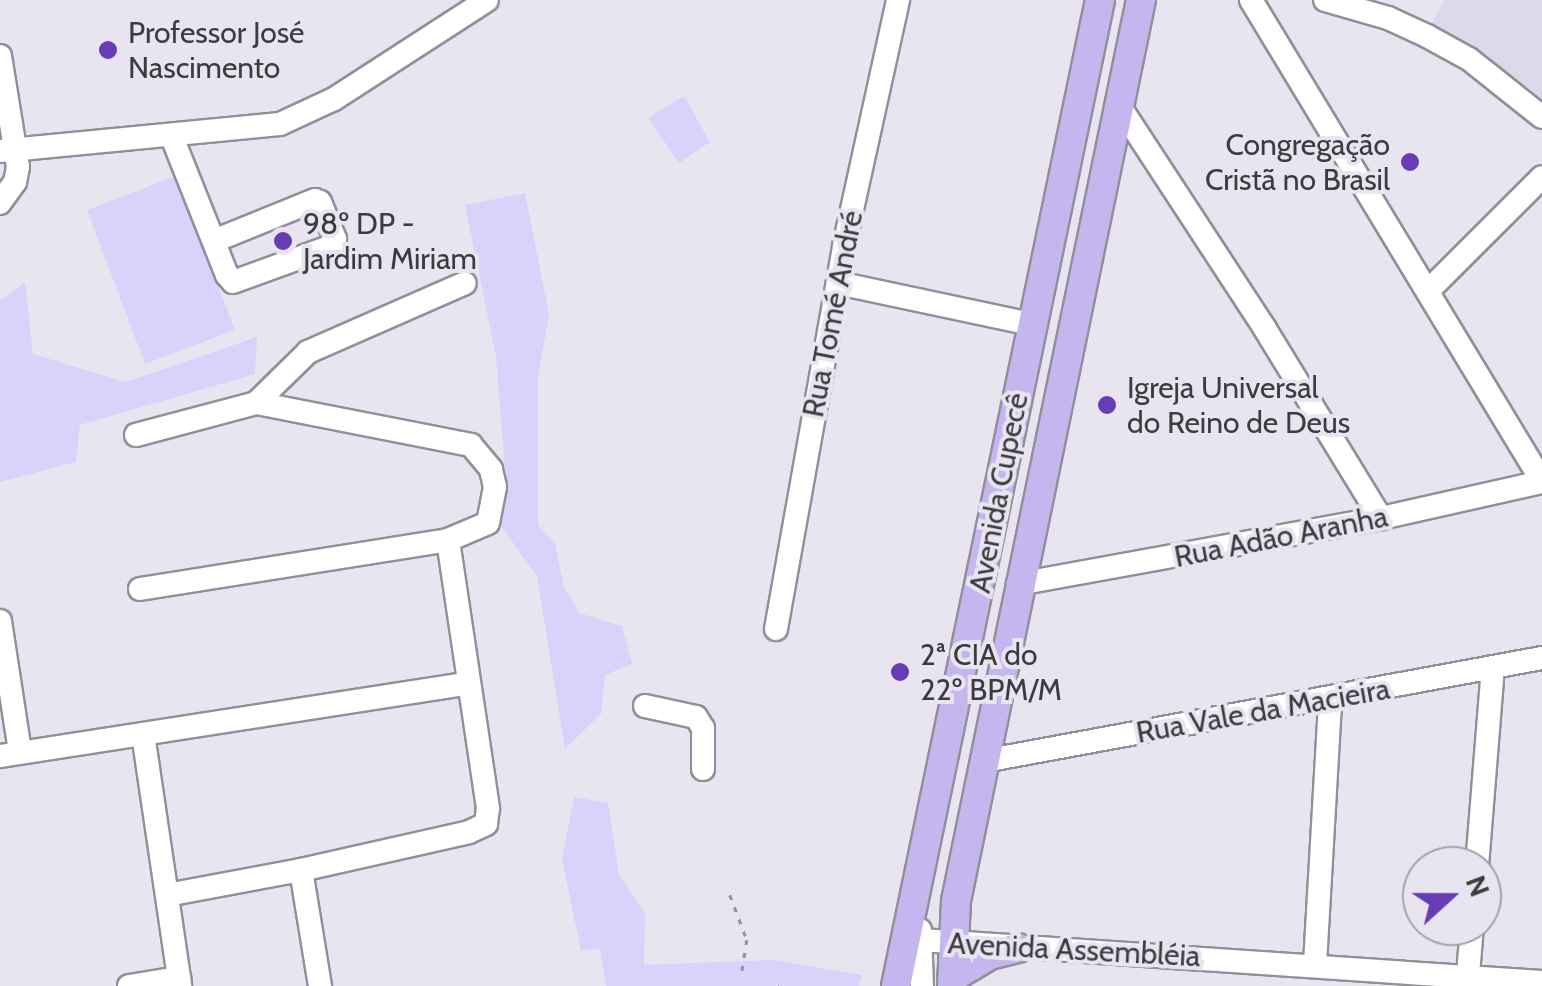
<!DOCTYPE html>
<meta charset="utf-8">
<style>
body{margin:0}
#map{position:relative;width:1542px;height:986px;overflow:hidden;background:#e8e5f1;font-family:Cabin,sans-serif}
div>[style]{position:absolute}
.built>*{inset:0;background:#ddd9eb}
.green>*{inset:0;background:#dbd2fc}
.path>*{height:2.5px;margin-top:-1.25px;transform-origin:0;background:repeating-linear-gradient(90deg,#939199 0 5px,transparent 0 13px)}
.roads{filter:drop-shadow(2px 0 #918f99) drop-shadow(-2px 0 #918f99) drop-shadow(0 2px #918f99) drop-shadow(0 -2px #918f99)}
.minor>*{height:22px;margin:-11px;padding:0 11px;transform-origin:11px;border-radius:11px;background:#fff}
.major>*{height:28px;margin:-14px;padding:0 14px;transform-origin:14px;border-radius:14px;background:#c5b6ef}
.dots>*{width:28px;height:28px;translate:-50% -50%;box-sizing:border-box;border:5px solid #e8e5f1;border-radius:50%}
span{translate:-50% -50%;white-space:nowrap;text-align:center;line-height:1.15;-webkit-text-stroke:8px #e8e5f1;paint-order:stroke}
.poi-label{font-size:30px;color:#3c3b3f}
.left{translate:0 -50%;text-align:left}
.right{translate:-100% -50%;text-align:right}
.street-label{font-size:30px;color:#3c3b3f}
.north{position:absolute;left:1402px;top:846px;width:100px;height:100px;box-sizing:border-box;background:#e8e5f1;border:2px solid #a3a1aa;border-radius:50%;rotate:69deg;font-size:28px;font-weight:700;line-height:40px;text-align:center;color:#3c3b3f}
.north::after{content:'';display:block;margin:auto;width:35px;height:45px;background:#673cb4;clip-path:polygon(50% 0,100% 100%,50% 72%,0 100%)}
</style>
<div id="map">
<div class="built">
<i style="clip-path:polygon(1445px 0,1542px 0,1542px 98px,1483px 53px,1431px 24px)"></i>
</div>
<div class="green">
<i style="clip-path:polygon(684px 96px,710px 142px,679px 163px,648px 118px)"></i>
<i style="clip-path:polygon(176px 176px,235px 330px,145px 364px,87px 210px)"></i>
<i style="clip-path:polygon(525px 193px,549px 315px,538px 377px,538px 525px,555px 544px,564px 587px,579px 613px,622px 626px,632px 664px,605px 675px,601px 714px,565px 749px,537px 576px,501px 526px,507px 493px,496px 357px,465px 205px)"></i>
<i style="clip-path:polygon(25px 282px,33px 354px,126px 382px,257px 337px,255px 374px,80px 425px,76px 462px,0 482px,0 300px)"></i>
<i style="clip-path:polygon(574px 797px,608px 803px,619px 875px,645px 913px,644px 965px,773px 960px,862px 975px,859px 986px,606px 986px,600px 949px,581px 950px,562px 859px)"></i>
</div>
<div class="path">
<i style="left:730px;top:895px;width:48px;rotate:69.3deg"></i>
<i style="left:747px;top:940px;width:31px;rotate:99deg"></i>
<i style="left:778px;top:986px;width:1px"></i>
</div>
<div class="roads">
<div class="minor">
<i style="left:1251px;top:0;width:562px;rotate:58.83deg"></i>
<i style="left:1325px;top:0;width:66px;rotate:15.9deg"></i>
<i style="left:1388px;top:18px;width:43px;rotate:24.8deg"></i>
<i style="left:1427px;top:36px;width:48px;rotate:28.7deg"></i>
<i style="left:1469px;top:59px;width:93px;rotate:38.5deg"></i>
<i style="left:0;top:56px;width:112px;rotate:80.8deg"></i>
<i style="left:18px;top:167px;width:15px;rotate:101deg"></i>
<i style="left:15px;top:182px;width:26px;rotate:126deg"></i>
<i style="left:1120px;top:107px;width:265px;rotate:56.8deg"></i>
<i style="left:1265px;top:329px;width:222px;rotate:58.5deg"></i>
<i style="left:172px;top:137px;width:149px;rotate:68.3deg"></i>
<i style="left:227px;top:275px;width:9px;rotate:49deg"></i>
<i style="left:233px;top:282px;width:105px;rotate:-20deg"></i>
<i style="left:332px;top:246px;width:8px;rotate:-67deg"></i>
<i style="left:335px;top:239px;width:40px;rotate:-112deg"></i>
<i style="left:320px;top:202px;width:5px;rotate:-158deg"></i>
<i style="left:315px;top:200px;width:109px;rotate:157.9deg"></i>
<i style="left:0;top:151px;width:281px;rotate:-5.5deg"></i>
<i style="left:280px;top:124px;width:60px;rotate:-24.8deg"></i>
<i style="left:334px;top:99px;width:182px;rotate:-32.9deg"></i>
<i style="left:838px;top:283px;width:197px;rotate:12deg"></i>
<i style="left:1428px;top:291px;width:161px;rotate:-45deg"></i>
<i style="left:136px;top:435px;width:124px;rotate:-14.9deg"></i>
<i style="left:256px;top:403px;width:73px;rotate:-44.4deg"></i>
<i style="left:308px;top:352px;width:171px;rotate:-23.7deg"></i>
<i style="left:1018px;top:584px;width:369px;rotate:-10.3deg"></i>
<i style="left:1381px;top:518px;width:165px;rotate:-12.6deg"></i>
<i style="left:140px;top:589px;width:312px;rotate:-9deg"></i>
<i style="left:448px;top:540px;width:43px;rotate:-23deg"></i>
<i style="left:488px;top:523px;width:37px;rotate:-79deg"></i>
<i style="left:495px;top:487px;width:18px;rotate:-103deg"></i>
<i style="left:491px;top:469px;width:31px;rotate:-130deg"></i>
<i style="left:471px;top:445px;width:219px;rotate:-168.9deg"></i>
<i style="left:0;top:621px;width:133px;rotate:81.3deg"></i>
<i style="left:776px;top:629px;width:389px;rotate:-79.9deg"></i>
<i style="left:844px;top:246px;width:252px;rotate:-77.6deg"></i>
<i style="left:645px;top:706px;width:52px;rotate:12.2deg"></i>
<i style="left:696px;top:717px;width:13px;rotate:58deg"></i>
<i style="left:703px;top:728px;width:41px;rotate:90deg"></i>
<i style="left:143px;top:734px;width:255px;rotate:81.6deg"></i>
<i style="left:0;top:756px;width:473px;rotate:-8.8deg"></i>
<i style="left:984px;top:761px;width:567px;rotate:-10.46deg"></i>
<i style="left:1477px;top:866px;width:199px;rotate:-85.4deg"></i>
<i style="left:301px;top:870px;width:118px;rotate:80.7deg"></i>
<i style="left:167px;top:895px;width:136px;rotate:-10.6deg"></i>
<i style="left:301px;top:870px;width:172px;rotate:-12.7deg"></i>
<i style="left:469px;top:832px;width:19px;rotate:-25deg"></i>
<i style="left:486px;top:824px;width:16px;rotate:-83deg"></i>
<i style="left:488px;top:808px;width:271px;rotate:-98.5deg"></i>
<i style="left:920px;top:930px;width:56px;rotate:88deg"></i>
<i style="left:906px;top:939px;width:637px;rotate:3.87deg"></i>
<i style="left:1315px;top:964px;width:264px;rotate:-86.7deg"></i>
<i style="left:129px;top:986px;width:51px;rotate:-9.1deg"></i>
<i style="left:1467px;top:986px;width:60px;rotate:-85.2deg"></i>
</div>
<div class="major">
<i style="left:953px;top:977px;width:43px;rotate:-30.7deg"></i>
<i style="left:990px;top:955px;width:29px;rotate:-14deg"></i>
<i style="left:896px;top:986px;width:1007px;rotate:-78.31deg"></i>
<i style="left:952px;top:986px;width:85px;rotate:-87.3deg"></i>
<i style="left:956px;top:901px;width:920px;rotate:-78.4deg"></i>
</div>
</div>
<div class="dots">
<i style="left:108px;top:50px;background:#673cb4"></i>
<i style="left:1410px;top:162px;background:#673cb4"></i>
<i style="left:283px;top:241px;background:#673cb4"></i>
<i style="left:1107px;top:405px;background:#673cb4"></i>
<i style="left:900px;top:672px;background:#673cb4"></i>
</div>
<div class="poi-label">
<span class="left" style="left:128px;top:50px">Professor José<br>Nascimento</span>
<span class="right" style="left:1390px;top:162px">Congregação<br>Cristã no Brasil</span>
<span class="left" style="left:303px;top:241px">98º DP -<br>Jardim Miriam</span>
<span class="left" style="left:1127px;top:405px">Igreja Universal<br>do Reino de Deus</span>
<span class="left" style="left:920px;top:672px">2ª CIA do<br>22º BPM/M</span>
</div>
<div class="street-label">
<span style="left:833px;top:314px;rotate:-79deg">Rua Tomé André</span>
<span style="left:999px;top:493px;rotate:-79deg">Avenida Cupecê</span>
<span style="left:1281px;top:537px;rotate:-11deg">Rua Adão Aranha</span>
<span style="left:1263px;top:711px;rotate:-10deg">Rua Vale da Macieira</span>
<span style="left:1074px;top:950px;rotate:3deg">Avenida Assembléia</span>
</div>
<div class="north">N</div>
</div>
